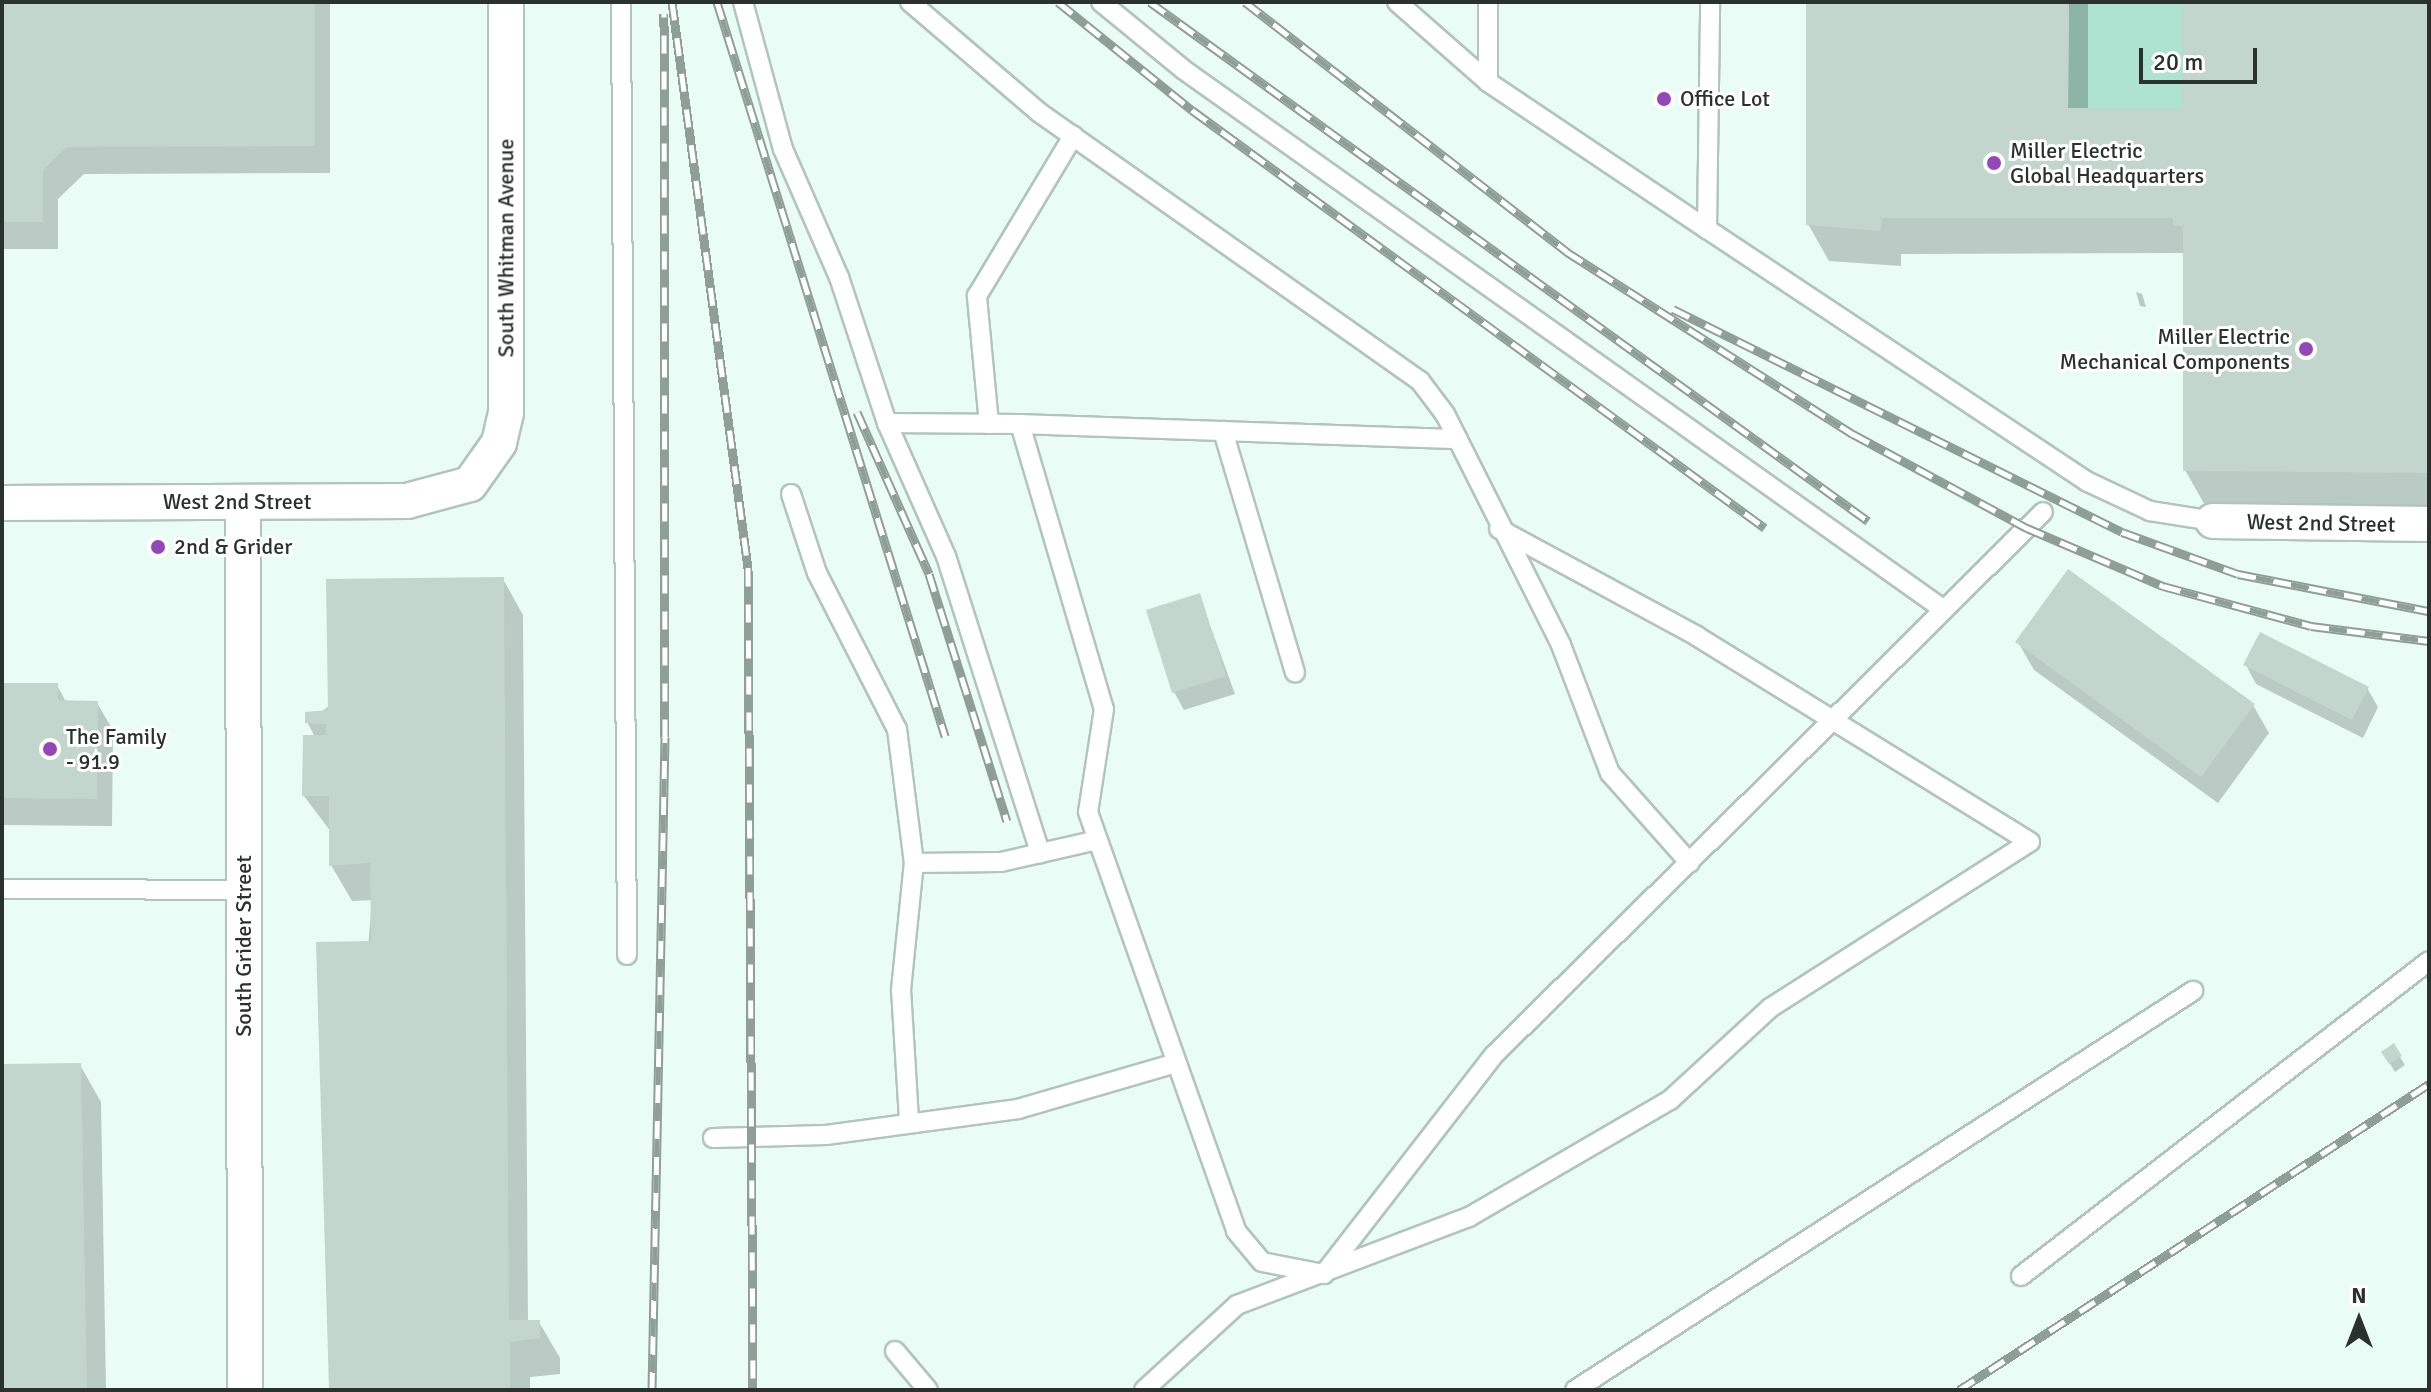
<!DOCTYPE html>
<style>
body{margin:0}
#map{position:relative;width:2431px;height:1392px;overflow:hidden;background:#e9fdf6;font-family:Signika,sans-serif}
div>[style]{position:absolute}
.green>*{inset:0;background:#afe3d1}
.shadow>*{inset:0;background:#0003}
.building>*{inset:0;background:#c2d6ce}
.roads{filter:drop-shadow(2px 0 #b1c4bd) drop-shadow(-2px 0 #b1c4bd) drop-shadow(0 2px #b1c4bd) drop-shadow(0 -2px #b1c4bd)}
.service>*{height:18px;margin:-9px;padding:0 9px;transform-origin:9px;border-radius:9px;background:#fff}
.minor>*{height:34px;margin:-17px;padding:0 17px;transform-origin:17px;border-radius:17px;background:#fff}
.rail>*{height:9px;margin-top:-4.5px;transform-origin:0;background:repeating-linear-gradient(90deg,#fff 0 18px,#909e98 0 36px);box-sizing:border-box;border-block:2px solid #909e98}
.dots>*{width:22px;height:22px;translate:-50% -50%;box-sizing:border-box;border:4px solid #fff;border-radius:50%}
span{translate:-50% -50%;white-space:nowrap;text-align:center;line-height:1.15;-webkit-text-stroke:6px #fff;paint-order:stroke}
.poi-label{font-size:22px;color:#2a312e}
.left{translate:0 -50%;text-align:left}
.right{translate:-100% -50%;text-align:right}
.street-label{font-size:22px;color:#2a312e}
.frame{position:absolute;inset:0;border:4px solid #2a312e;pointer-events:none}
.north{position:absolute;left:2319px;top:1280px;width:80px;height:80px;-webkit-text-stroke:6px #fff;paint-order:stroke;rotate:0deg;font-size:22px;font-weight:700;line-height:32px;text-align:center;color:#2a312e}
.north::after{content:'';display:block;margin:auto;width:28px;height:36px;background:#2a312e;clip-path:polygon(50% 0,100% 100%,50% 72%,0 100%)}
.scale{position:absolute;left:2139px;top:48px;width:118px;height:36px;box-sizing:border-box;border:4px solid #2a312e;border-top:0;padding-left:10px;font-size:24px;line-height:28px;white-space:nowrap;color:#2a312e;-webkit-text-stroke:6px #fff;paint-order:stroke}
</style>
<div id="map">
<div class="green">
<i style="clip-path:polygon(2069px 2px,2182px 2px,2182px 108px,2068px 108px)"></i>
</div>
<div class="shadow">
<i style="clip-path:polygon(2px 2px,330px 2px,330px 173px,84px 174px,58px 199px,58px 249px,2px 249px)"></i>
<i style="clip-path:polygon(1808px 2px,2088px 2px,2088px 110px,2184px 110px,2184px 2px,2429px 2px,2429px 509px,2206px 507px,2185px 470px,2185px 253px,1901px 254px,1901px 266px,1829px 261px,1808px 224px)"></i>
<i style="clip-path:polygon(2136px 292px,2142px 294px,2146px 307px,2140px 306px)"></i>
<i style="clip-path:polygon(503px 579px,523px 615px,528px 1322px,539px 1322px,560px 1358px,560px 1374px,530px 1377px,530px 1390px,331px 1390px,372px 900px,352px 901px,331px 865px,331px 832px,304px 796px,315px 737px,307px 722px)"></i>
<i style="clip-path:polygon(1199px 595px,1235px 694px,1184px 710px,1174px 692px)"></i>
<i style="clip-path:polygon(2018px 642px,2253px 705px,2269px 733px,2218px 803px,2034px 670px)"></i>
<i style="clip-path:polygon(2246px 665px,2367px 688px,2378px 707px,2363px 738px,2256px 684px)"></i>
<i style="clip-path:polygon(57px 685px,66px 702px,97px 703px,113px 730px,112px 826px,2px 825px,2px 699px)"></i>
<i style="clip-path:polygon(2393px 1046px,2405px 1065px,2395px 1072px,2383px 1052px)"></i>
<i style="clip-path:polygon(80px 1065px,101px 1102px,106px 1390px,2px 1390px,2px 1066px)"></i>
</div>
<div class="building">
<i style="clip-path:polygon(2px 2px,315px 2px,315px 146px,67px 147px,43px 170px,43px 222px,2px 222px)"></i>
<i style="clip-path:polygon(1806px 2px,2069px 2px,2068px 108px,2182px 108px,2182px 2px,2429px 2px,2429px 473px,2183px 471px,2183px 226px,2173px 226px,2173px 218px,1881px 218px,1881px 231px,1806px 225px)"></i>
<i style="clip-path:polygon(2068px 569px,2255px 704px,2201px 777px,2015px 642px)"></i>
<i style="clip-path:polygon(504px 577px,509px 1320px,540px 1320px,540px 1338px,510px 1342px,510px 1390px,329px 1390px,316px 942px,371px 941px,370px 863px,329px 866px,329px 796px,302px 796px,303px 735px,326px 735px,326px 724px,305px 723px,305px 712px,328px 710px,326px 579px)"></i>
<i style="clip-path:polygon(1200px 593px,1226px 676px,1172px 693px,1146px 610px)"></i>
<i style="clip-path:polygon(2260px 632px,2369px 687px,2352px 720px,2243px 665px)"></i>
<i style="clip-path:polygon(3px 683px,58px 683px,58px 700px,98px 701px,97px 799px,2px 798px)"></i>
<i style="clip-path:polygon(2394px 1043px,2402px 1056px,2389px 1064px,2381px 1052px)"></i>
<i style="clip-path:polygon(81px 1063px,87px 1390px,2px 1390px,2px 1064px)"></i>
</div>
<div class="roads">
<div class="service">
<i style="left:621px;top:2px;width:953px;rotate:89.64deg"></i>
<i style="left:743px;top:2px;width:152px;rotate:74.8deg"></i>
<i style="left:783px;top:149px;width:140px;rotate:66.4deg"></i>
<i style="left:839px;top:277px;width:154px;rotate:71.8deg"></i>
<i style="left:887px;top:423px;width:133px;rotate:0.4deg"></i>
<i style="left:1020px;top:424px;width:297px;rotate:73.6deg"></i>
<i style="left:1104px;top:709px;width:104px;rotate:98.8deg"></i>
<i style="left:1088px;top:812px;width:444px;rotate:70.5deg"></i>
<i style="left:1236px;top:1231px;width:40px;rotate:50deg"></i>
<i style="left:1262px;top:1262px;width:63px;rotate:11deg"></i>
<i style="left:1324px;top:1274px;width:277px;rotate:-52.2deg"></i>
<i style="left:1494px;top:1055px;width:772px;rotate:-44.69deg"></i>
<i style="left:910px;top:2px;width:171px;rotate:40.5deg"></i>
<i style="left:1040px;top:113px;width:465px;rotate:35.2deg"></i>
<i style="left:1420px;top:381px;width:41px;rotate:52.9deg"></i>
<i style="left:1445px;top:414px;width:258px;rotate:63.3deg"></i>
<i style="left:1561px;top:645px;width:137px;rotate:69.1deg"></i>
<i style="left:1610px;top:773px;width:120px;rotate:48.4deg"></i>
<i style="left:1101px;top:2px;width:107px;rotate:39.3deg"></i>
<i style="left:1184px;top:70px;width:932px;rotate:35.39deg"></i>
<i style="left:1397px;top:2px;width:121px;rotate:41.3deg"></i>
<i style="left:1488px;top:2px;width:80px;rotate:90deg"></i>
<i style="left:1488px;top:82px;width:264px;rotate:33.9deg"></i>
<i style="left:1707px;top:229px;width:227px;rotate:-89.2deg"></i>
<i style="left:1707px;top:229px;width:455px;rotate:33.6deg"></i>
<i style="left:2086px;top:481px;width:71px;rotate:25.1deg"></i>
<i style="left:2150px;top:511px;width:64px;rotate:9deg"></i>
<i style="left:887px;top:423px;width:145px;rotate:66.1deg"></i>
<i style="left:946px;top:556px;width:312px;rotate:72.4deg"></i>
<i style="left:989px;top:424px;width:129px;rotate:-95.4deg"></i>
<i style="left:977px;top:296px;width:187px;rotate:-59deg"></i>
<i style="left:1020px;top:424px;width:438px;rotate:2deg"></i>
<i style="left:1223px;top:431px;width:252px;rotate:73.4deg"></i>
<i style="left:791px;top:494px;width:83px;rotate:71.8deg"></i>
<i style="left:817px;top:573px;width:175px;rotate:62.9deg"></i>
<i style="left:897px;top:729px;width:135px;rotate:82.8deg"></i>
<i style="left:914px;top:863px;width:87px;rotate:-0.7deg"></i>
<i style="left:1001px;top:862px;width:99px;rotate:-12.8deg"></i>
<i style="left:2px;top:889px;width:242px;rotate:0.2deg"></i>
<i style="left:909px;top:1120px;width:130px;rotate:-93.5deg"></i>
<i style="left:901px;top:990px;width:128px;rotate:-84.2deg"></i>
<i style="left:713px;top:1138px;width:113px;rotate:-1.5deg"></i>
<i style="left:826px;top:1135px;width:194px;rotate:-7.7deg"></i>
<i style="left:1018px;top:1109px;width:165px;rotate:-16.2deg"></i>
<i style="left:2021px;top:1276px;width:515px;rotate:-37.67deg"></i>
<i style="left:895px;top:1351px;width:51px;rotate:49.8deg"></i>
<i style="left:1144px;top:1390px;width:126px;rotate:-42.4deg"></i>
<i style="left:1237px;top:1305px;width:248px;rotate:-20.8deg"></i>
<i style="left:1469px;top:1217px;width:233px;rotate:-30.2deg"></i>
<i style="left:1670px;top:1100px;width:136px;rotate:-42.6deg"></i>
<i style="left:1770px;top:1008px;width:308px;rotate:-32.6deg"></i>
<i style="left:2030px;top:842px;width:392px;rotate:-148.3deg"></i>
<i style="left:1697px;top:636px;width:225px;rotate:-151.6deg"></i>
<i style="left:1575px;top:1390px;width:736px;rotate:-32.85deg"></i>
</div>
<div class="minor">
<i style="left:243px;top:502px;width:888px;rotate:89.87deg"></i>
<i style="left:2px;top:503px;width:405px;rotate:-0.3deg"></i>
<i style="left:407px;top:501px;width:65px;rotate:-15.1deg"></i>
<i style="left:470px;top:484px;width:50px;rotate:-54.7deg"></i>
<i style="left:499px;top:443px;width:31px;rotate:-77deg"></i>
<i style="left:506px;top:413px;width:411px;rotate:-90deg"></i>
<i style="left:2213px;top:521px;width:216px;rotate:0.8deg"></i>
</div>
</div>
<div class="rail">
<i style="left:672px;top:2px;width:571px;rotate:82.35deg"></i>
<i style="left:748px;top:568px;width:822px;rotate:89.65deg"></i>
<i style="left:717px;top:2px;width:769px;rotate:72.74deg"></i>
<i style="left:1058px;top:2px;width:172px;rotate:38.9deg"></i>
<i style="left:1192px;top:110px;width:709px;rotate:36.11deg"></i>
<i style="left:1150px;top:2px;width:886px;rotate:35.86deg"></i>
<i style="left:1245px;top:2px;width:408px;rotate:37.8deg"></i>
<i style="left:1567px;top:252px;width:339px;rotate:32.5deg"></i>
<i style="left:1853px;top:434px;width:198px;rotate:28.4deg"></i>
<i style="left:2027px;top:528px;width:148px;rotate:23.1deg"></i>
<i style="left:2163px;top:586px;width:153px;rotate:15.1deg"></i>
<i style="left:2311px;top:626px;width:119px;rotate:7.2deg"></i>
<i style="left:1673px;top:309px;width:501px;rotate:26.41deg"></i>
<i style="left:2122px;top:532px;width:123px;rotate:19.9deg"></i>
<i style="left:2238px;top:574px;width:195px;rotate:11deg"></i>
<i style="left:857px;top:412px;width:177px;rotate:66deg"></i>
<i style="left:929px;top:574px;width:259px;rotate:72.5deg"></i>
<i style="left:652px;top:1390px;width:653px;rotate:-88.86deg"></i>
<i style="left:665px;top:737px;width:723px;rotate:-90.08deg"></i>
<i style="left:1959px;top:1390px;width:561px;rotate:-33.07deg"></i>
</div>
<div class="dots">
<i style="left:1664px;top:99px;background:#9347b9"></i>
<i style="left:1994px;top:163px;background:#9347b9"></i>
<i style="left:2306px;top:349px;background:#9347b9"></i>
<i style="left:158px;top:547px;background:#9347b9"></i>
<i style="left:50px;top:749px;background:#9347b9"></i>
</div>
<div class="poi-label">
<span class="left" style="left:1680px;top:99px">Office Lot</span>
<span class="left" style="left:2010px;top:163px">Miller Electric<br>Global Headquarters</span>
<span class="right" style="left:2290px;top:349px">Miller Electric<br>Mechanical Components</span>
<span class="left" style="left:174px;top:547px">2nd &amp; Grider</span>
<span class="left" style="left:66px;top:749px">The Family<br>- 91.9</span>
</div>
<div class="street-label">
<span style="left:506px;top:248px;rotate:-90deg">South Whitman Avenue</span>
<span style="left:237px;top:502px">West 2nd Street</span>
<span style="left:2321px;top:523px;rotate:1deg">West 2nd Street</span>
<span style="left:244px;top:946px;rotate:-90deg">South Grider Street</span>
</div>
<div class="frame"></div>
<div class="north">N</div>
<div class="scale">20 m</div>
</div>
